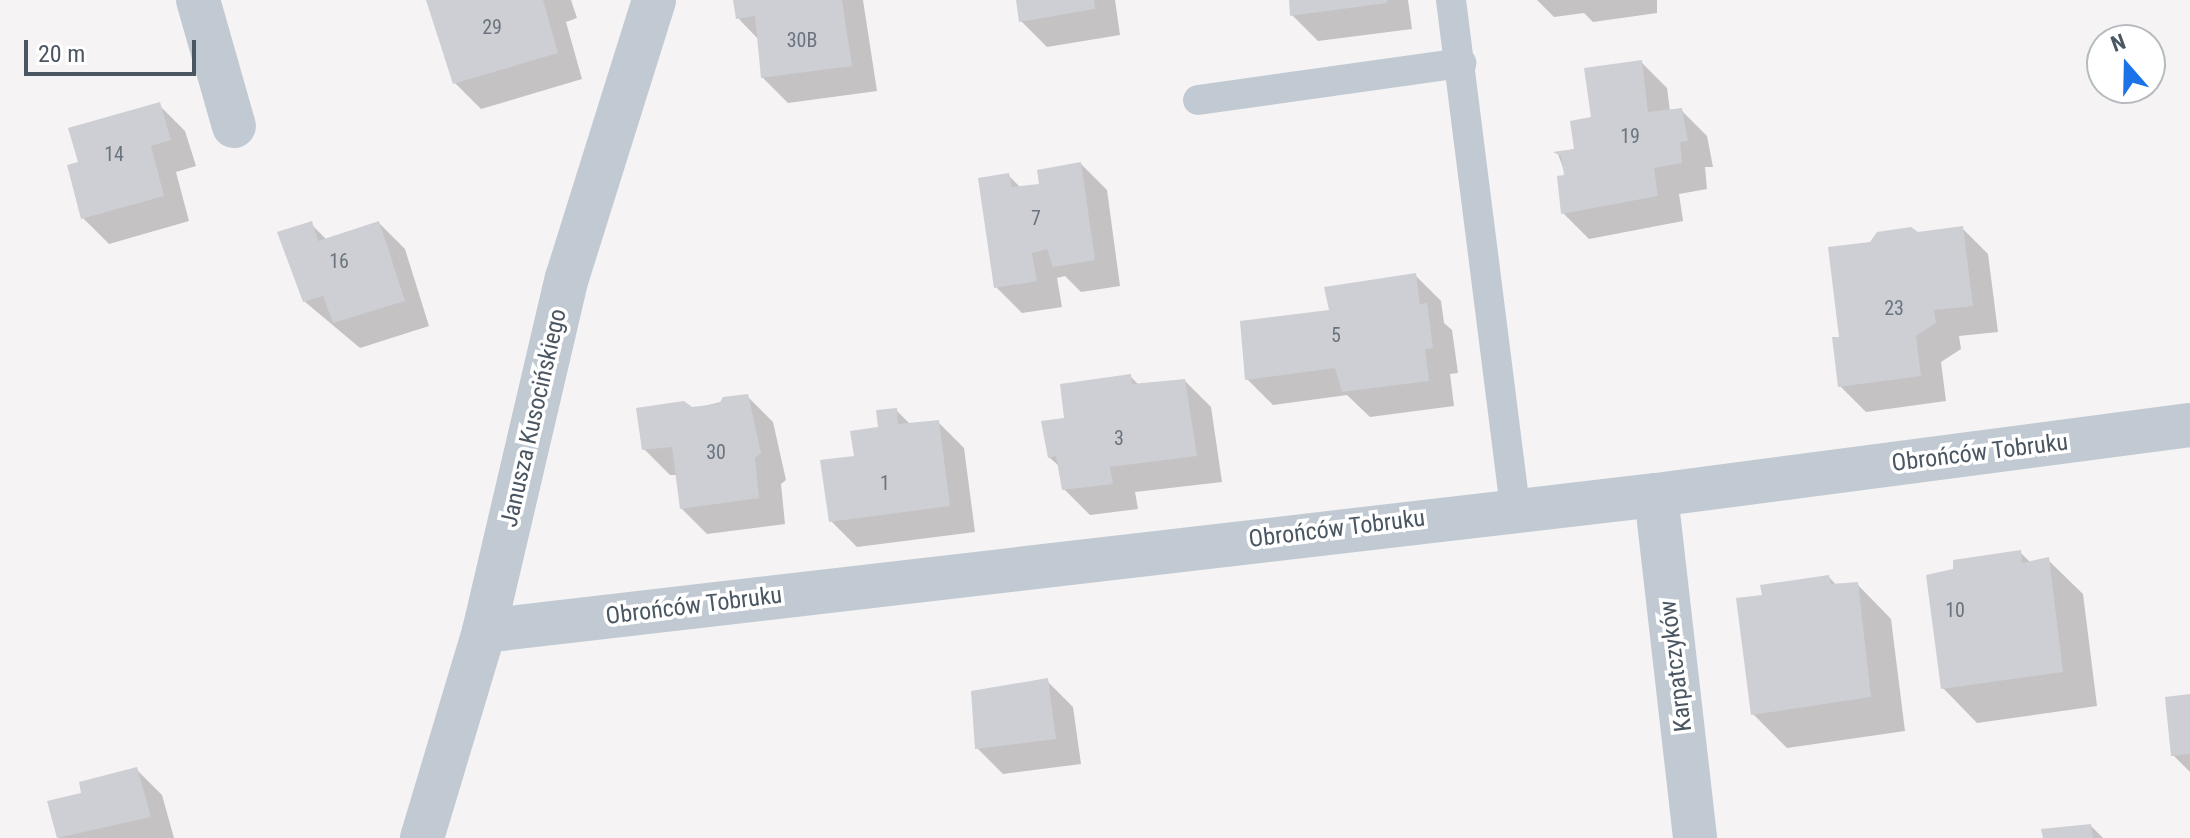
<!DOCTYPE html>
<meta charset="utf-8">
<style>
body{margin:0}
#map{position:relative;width:2190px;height:838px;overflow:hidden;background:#f5f3f3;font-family:"Roboto Condensed",sans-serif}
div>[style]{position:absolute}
.shadow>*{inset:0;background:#0003}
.building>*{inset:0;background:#cdcfd5}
.lane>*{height:30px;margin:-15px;padding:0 15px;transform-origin:15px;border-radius:15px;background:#c1cad2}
.street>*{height:44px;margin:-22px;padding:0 22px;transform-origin:22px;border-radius:22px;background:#c1cad2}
span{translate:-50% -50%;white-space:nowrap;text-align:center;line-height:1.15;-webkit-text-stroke:7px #fff;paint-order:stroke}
.number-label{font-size:20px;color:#6b747e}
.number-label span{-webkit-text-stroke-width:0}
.street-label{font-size:24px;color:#4a5661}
.north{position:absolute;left:2086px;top:24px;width:80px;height:80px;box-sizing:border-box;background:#fff;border:2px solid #b7bbc0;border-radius:50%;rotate:340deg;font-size:22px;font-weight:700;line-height:32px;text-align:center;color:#4a5661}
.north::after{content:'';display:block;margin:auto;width:28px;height:36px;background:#1a73e8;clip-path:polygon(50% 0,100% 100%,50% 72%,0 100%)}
.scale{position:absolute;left:24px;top:40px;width:172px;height:36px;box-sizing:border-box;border:4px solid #4a5661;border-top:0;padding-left:10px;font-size:24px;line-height:28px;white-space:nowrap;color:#4a5661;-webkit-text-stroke:6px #fff;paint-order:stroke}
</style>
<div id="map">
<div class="shadow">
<i style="clip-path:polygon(428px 0,571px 0,577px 18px,566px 22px,582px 79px,481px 109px,455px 83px)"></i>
<i style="clip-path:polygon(735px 0,863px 0,877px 91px,788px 103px,762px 77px,759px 40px,738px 18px)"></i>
<i style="clip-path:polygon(1018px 0,1115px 0,1120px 35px,1047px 47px,1021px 21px)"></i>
<i style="clip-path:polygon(1291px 0,1408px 0,1412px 29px,1318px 41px,1292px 15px)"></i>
<i style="clip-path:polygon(1537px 0,1657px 0,1657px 13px,1593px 22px,1584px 13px,1554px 17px)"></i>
<i style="clip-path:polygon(1641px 62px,1667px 88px,1670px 111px,1681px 110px,1707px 136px,1713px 167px,1705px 167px,1707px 189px,1679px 194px,1683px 221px,1589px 239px,1563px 213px,1566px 176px,1558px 154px,1576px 150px,1594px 119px)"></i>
<i style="clip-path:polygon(159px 105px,185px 131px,196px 166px,176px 172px,189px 221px,109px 244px,83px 218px,81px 163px)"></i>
<i style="clip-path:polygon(1081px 164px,1107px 190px,1120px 286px,1081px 292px,1065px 276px,1057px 278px,1062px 307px,1022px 313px,996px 287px,1008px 175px,1021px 188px,1042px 185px)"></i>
<i style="clip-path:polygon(379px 223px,405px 249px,429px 326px,360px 348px,304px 301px,311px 224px,327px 240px)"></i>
<i style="clip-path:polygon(1962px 228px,1988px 254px,1998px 332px,1959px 336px,1961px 349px,1941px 362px,1946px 401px,1866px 412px,1840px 386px,1841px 338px,1871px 244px)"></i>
<i style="clip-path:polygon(1415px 275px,1441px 301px,1444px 323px,1452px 330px,1458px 373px,1450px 374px,1454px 406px,1370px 417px,1347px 395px,1273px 405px,1247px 379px,1331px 312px)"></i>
<i style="clip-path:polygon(1130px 376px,1139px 385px,1185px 381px,1211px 407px,1222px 482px,1135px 492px,1138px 509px,1090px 515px,1064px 489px,1060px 467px,1049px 457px,1067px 420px)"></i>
<i style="clip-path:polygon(747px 396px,773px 422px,786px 480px,781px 484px,785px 524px,707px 534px,681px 508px,677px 475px,670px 475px,644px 449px,691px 409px)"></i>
<i style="clip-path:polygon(896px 410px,911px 425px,938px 422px,964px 448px,975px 532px,857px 547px,831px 521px,856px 457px)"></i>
<i style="clip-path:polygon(2020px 552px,2031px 563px,2048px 560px,2083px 594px,2097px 706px,1977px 723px,1943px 688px)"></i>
<i style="clip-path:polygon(1829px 577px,1837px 586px,1857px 584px,1891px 619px,1905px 731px,1787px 748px,1753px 714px,1764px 596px)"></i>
<i style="clip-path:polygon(1047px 681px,1073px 707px,1081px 764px,1003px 774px,977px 748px)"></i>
<i style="clip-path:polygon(2190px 696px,2190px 772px,2173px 755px)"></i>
<i style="clip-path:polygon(136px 769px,162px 795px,174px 838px,59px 838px,50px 803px,83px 795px)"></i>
<i style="clip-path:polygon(2091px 826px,2103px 838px,2044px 838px)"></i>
</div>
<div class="building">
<i style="clip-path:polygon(426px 0,543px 0,558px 53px,453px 84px)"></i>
<i style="clip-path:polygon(733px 0,842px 0,852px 66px,761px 78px,755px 16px,736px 19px)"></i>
<i style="clip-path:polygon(1016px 0,1094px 0,1095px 9px,1019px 22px)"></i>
<i style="clip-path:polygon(1289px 0,1387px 0,1387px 3px,1290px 16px)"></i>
<i style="clip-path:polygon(1642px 60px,1648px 112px,1682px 108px,1688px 141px,1680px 142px,1682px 163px,1654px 168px,1658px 196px,1561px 214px,1557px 176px,1564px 175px,1561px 156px,1553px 152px,1574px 149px,1570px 121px,1591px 117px,1584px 68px)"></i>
<i style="clip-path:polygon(160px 102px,171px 140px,151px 146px,164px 196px,81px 219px,67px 165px,78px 162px,68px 128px)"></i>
<i style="clip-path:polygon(1081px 162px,1095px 260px,1053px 267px,1047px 249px,1032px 253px,1037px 281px,994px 288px,978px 178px,1009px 173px,1012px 187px,1039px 184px,1037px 170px)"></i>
<i style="clip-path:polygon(312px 221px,318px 241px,379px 221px,405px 301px,333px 323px,323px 296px,303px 302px,277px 232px)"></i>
<i style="clip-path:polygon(1963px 226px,1973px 306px,1934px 310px,1936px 323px,1916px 336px,1921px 376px,1838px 387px,1832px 337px,1839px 337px,1828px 247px,1870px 242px,1877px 232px,1911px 227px,1918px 232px)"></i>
<i style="clip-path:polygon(1416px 273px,1420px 305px,1427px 302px,1433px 348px,1425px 349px,1429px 381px,1342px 392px,1335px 368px,1245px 380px,1240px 321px,1329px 310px,1324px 287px)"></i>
<i style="clip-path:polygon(1131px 374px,1132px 384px,1185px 379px,1197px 456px,1110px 467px,1113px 484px,1062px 490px,1056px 456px,1048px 458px,1041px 421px,1064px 418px,1060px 384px)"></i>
<i style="clip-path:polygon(748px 394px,761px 453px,755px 458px,759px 498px,680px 509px,672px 447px,642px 450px,636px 408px,684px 401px,692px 407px,719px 404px,723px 397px)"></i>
<i style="clip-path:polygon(897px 408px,898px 424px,939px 420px,950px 506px,829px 522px,820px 460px,854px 456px,850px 431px,878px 427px,876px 410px)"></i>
<i style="clip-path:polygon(2021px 550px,2022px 563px,2049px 557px,2063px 672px,1941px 689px,1926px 575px,1953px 569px,1953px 560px)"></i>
<i style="clip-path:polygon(1829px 575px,1831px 584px,1858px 582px,1871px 697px,1751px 715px,1736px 598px,1762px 595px,1760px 585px)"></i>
<i style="clip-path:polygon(1048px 678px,1056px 739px,975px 749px,971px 691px)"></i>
<i style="clip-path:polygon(2190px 694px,2190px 754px,2171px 756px,2165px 697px)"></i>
<i style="clip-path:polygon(137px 767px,151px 817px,57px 838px,47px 801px,81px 793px,79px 782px)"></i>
<i style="clip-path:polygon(2091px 824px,2093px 838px,2043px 838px,2041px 829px)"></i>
</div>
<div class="lane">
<i style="left:1451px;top:0;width:511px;rotate:82.81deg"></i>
<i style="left:1198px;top:100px;width:266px;rotate:-8deg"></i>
</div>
<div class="street">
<i style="left:198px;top:0;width:131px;rotate:74.1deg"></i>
<i style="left:1656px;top:495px;width:345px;rotate:83.5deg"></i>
<i style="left:484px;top:631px;width:1180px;rotate:-6.62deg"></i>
<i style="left:1656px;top:495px;width:539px;rotate:-7.47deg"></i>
<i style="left:422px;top:838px;width:216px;rotate:-73.3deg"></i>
<i style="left:484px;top:631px;width:363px;rotate:-76.8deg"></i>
<i style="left:567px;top:278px;width:291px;rotate:-72.6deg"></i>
</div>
<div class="number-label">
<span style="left:492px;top:27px">29</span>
<span style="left:802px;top:40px">30B</span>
<span style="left:1630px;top:136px">19</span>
<span style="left:114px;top:154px">14</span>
<span style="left:1036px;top:218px">7</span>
<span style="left:339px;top:261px">16</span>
<span style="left:1894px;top:308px">23</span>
<span style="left:1336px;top:335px">5</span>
<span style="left:1119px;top:438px">3</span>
<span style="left:716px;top:452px">30</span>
<span style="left:885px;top:483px">1</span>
<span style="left:1955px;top:610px">10</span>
</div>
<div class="street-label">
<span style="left:534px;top:418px;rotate:-77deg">Janusza Kusocińskiego</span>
<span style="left:1980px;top:453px;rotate:-7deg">Obrońców Tobruku</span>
<span style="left:1337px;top:529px;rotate:-7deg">Obrońców Tobruku</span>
<span style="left:694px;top:606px;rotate:-7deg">Obrońców Tobruku</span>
<span style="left:1676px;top:666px;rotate:-97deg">Karpatczyków</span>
</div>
<div class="north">N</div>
<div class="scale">20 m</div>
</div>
